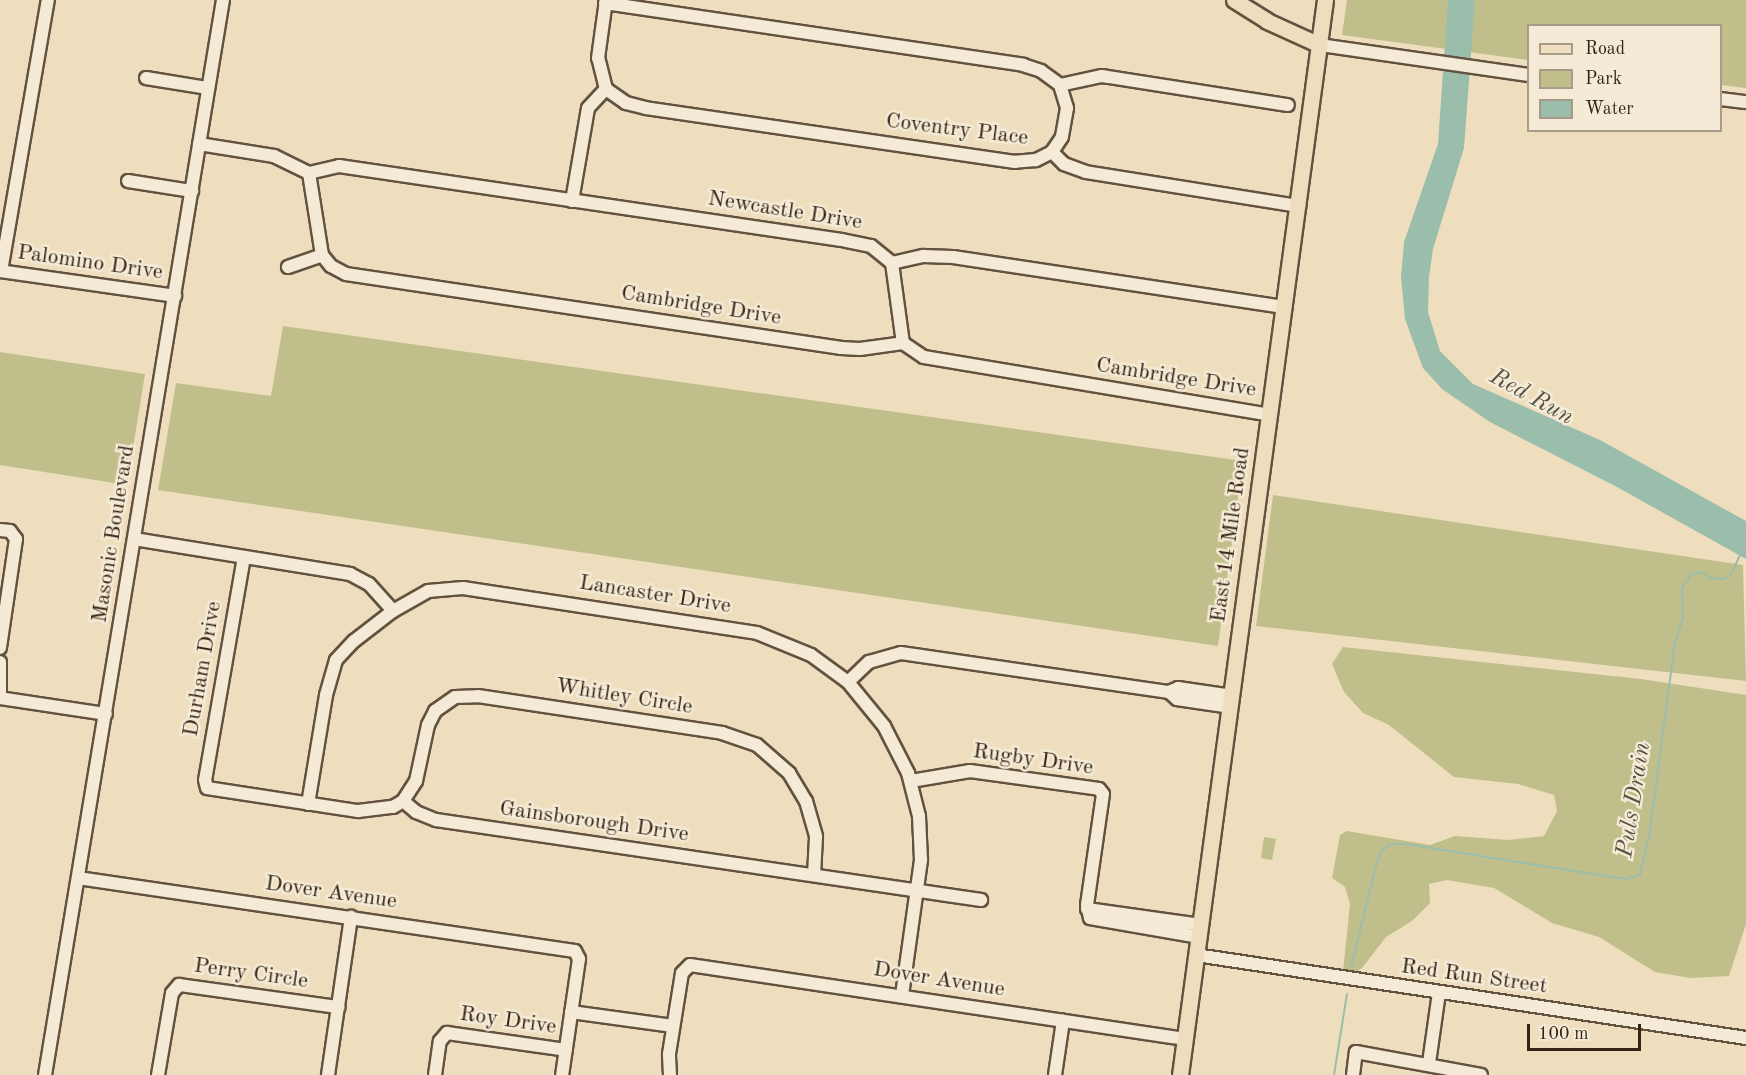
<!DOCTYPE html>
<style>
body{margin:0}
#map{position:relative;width:1746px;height:1075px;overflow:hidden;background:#eedebe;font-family:"Old Standard TT",serif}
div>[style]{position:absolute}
.green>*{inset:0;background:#c0bf8c}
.water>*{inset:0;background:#9bbdab}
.stream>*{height:2px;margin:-1px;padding:0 1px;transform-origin:1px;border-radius:1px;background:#9bbdab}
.roads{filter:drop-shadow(2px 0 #635240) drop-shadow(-2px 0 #635240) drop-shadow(0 2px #635240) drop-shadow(0 -2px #635240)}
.minor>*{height:12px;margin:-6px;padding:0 6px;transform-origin:6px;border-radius:6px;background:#f4ead5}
.major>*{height:15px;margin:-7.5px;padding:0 7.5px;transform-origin:7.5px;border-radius:7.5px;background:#eedebe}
span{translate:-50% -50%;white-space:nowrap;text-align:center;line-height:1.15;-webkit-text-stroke:5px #f4ead5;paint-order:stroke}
.street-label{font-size:22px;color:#352416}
.water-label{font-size:24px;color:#545243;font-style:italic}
.legend{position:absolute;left:1527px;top:24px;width:195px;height:108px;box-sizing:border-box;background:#f4ead5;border:2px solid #a89b89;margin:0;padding:8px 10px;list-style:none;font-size:18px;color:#352416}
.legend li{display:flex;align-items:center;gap:12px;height:30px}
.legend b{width:30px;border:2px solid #a89b89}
.scale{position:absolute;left:1527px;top:1024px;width:114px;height:27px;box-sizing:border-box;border:3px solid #352416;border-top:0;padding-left:8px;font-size:18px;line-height:21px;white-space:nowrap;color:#352416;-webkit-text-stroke:4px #f4ead5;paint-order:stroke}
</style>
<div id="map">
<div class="green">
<i style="clip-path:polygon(1347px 0,1746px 0,1746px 88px,1721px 85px,1720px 26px,1528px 26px,1528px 60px,1342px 35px)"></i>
<i style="clip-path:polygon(283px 326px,1243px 461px,1218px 646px,158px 490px,176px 383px,271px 396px)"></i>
<i style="clip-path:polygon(0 352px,145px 374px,127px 485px,0 465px)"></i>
<i style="clip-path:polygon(1273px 495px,1743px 565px,1746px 681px,1256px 626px)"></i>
<i style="clip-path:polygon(1343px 647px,1641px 679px,1746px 695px,1746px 924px,1729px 976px,1690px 978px,1655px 972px,1599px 937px,1552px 923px,1494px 888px,1447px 880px,1429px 884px,1430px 903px,1412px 921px,1386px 937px,1362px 968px,1355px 973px,1343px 971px,1350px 904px,1345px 887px,1332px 878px,1340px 835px,1347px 831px,1430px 845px,1455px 836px,1509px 840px,1544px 836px,1557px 811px,1554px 795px,1518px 784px,1454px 777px,1389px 725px,1363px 713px,1344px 692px,1332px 664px)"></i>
<i style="clip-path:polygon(1264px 837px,1276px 839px,1272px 860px,1261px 858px)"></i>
</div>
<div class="water">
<i style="clip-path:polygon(1448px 0,1475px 0,1464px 148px,1433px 249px,1429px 277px,1428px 312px,1440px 351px,1473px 384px,1600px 440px,1746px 521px,1746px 559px,1617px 487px,1490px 422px,1442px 389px,1423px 368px,1405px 319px,1401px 277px,1404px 242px,1438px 144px)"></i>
</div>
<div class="stream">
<i style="left:1351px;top:967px;width:104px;rotate:-76.1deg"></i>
<i style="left:1376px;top:866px;width:14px;rotate:-73deg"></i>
<i style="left:1380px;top:853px;width:13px;rotate:-42deg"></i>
<i style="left:1390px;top:844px;width:16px"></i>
<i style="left:1406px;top:844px;width:222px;rotate:9.1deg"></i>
<i style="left:1625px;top:879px;width:16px;rotate:-15deg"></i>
<i style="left:1640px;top:875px;width:39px;rotate:-77deg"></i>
<i style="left:1649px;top:837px;width:196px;rotate:-82.4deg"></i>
<i style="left:1675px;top:643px;width:28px;rotate:-73deg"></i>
<i style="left:1683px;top:616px;width:28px;rotate:-92deg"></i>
<i style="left:1682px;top:588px;width:15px;rotate:-58deg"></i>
<i style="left:1690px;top:575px;width:12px;rotate:-14deg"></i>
<i style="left:1702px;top:572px;width:10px;rotate:37deg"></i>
<i style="left:1710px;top:578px;width:14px;rotate:4deg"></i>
<i style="left:1724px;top:579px;width:8px;rotate:-30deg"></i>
<i style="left:1731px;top:575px;width:22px;rotate:-66deg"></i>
<i style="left:1334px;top:1075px;width:82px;rotate:-80.9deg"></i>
</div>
<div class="roads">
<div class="minor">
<i style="left:605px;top:3px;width:423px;rotate:8.4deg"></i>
<i style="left:1023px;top:65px;width:19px;rotate:18deg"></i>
<i style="left:1041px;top:71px;width:24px;rotate:36deg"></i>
<i style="left:1060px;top:85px;width:24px;rotate:73deg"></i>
<i style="left:1067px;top:108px;width:29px;rotate:100deg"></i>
<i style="left:1062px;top:137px;width:18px;rotate:124deg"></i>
<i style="left:1052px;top:152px;width:18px;rotate:153deg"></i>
<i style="left:1036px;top:160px;width:21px;rotate:175deg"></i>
<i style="left:1015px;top:162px;width:373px;rotate:-171.7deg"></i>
<i style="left:646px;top:108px;width:21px;rotate:-166deg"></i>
<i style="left:626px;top:103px;width:24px;rotate:-145deg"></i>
<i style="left:1320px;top:45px;width:210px;rotate:8.2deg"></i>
<i style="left:146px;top:78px;width:63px;rotate:9.2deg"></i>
<i style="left:1060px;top:85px;width:43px;rotate:-12.1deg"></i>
<i style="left:1102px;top:76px;width:188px;rotate:8.9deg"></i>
<i style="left:1720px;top:99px;width:26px;rotate:7deg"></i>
<i style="left:199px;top:144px;width:76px;rotate:9.1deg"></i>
<i style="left:274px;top:156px;width:39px;rotate:26deg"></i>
<i style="left:309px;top:173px;width:83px;rotate:81deg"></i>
<i style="left:322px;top:255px;width:14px;rotate:51deg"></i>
<i style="left:331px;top:266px;width:17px;rotate:28deg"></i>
<i style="left:346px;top:274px;width:501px;rotate:8.5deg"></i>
<i style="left:841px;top:348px;width:19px;rotate:3deg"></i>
<i style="left:860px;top:349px;width:43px;rotate:-7.9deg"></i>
<i style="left:1052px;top:152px;width:17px;rotate:45deg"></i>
<i style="left:1064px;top:164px;width:23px;rotate:20deg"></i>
<i style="left:1086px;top:172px;width:216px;rotate:9.1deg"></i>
<i style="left:309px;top:173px;width:31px;rotate:-13deg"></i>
<i style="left:339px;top:166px;width:508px;rotate:8.37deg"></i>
<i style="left:842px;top:240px;width:30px;rotate:12deg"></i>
<i style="left:871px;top:246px;width:27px;rotate:39deg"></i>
<i style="left:128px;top:181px;width:65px;rotate:8.9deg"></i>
<i style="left:572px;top:201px;width:94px;rotate:-80.2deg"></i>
<i style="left:588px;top:108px;width:26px;rotate:-47deg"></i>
<i style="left:606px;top:89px;width:32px;rotate:-104deg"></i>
<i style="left:598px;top:58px;width:59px;rotate:-82.1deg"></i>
<i style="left:892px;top:263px;width:32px;rotate:-13deg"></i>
<i style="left:923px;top:256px;width:30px;rotate:2deg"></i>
<i style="left:953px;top:257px;width:336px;rotate:8.6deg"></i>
<i style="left:892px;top:263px;width:81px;rotate:82.2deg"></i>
<i style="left:288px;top:267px;width:36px;rotate:-19deg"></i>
<i style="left:0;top:271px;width:177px;rotate:8.1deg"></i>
<i style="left:1px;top:271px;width:275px;rotate:-80.2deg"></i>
<i style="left:903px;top:343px;width:25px;rotate:34deg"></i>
<i style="left:924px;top:357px;width:351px;rotate:9.5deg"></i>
<i style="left:0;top:530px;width:10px;rotate:6deg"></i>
<i style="left:10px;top:531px;width:10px;rotate:53deg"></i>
<i style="left:16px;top:539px;width:110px;rotate:98.4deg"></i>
<i style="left:134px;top:539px;width:219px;rotate:9.2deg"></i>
<i style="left:350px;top:574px;width:21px;rotate:28deg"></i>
<i style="left:369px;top:584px;width:36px;rotate:48deg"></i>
<i style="left:244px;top:557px;width:226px;rotate:99.9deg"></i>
<i style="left:205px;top:780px;width:8px;rotate:76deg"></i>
<i style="left:207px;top:788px;width:153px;rotate:8.7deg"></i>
<i style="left:358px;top:811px;width:35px;rotate:-7deg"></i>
<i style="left:393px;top:807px;width:12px;rotate:-31deg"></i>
<i style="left:403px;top:801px;width:24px;rotate:-57deg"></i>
<i style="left:416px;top:781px;width:57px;rotate:-77.9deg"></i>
<i style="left:428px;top:725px;width:16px;rotate:-63deg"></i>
<i style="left:435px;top:711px;width:24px;rotate:-35deg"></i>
<i style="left:455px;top:697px;width:23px;rotate:-2deg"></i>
<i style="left:478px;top:696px;width:247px;rotate:8.6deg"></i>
<i style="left:722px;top:733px;width:37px;rotate:19deg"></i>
<i style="left:757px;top:745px;width:43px;rotate:41.2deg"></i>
<i style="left:789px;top:773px;width:33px;rotate:59deg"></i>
<i style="left:806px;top:801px;width:37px;rotate:74deg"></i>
<i style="left:816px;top:837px;width:38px;rotate:93deg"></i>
<i style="left:0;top:662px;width:30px;rotate:90deg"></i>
<i style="left:848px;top:682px;width:29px;rotate:-44deg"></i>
<i style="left:869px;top:662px;width:33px;rotate:-16deg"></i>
<i style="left:901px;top:653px;width:271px;rotate:8.3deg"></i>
<i style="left:0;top:698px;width:107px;rotate:8.6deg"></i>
<i style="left:1231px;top:707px;width:55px;rotate:-171.6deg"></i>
<i style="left:1177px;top:699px;width:11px;rotate:-139deg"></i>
<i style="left:1169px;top:692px;width:10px;rotate:-24deg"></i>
<i style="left:1178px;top:688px;width:55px;rotate:8.4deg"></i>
<i style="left:911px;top:781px;width:60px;rotate:-9.6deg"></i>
<i style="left:970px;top:771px;width:130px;rotate:7.9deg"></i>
<i style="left:1099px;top:789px;width:6px;rotate:51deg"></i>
<i style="left:1103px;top:794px;width:112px;rotate:98.2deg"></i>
<i style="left:1087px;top:905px;width:13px;rotate:77deg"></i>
<i style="left:1090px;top:918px;width:111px;rotate:9.9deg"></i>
<i style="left:403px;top:801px;width:17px;rotate:40deg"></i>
<i style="left:416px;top:812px;width:22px;rotate:22deg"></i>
<i style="left:436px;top:820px;width:551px;rotate:8.35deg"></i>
<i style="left:308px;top:804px;width:110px;rotate:-80.6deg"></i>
<i style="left:326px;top:695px;width:36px;rotate:-74deg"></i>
<i style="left:336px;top:660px;width:26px;rotate:-47deg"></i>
<i style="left:354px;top:641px;width:49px;rotate:-37.6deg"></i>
<i style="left:393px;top:611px;width:40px;rotate:-29.7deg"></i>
<i style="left:428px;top:591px;width:35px;rotate:-5deg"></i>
<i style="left:463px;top:588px;width:297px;rotate:8.7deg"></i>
<i style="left:757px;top:633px;width:58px;rotate:22.2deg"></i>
<i style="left:811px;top:655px;width:46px;rotate:36.1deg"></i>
<i style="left:848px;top:682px;width:57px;rotate:50.7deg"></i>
<i style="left:884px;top:726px;width:53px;rotate:62.9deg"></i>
<i style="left:908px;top:773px;width:44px;rotate:75.7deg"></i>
<i style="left:919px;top:816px;width:44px;rotate:87.4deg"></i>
<i style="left:921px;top:860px;width:137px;rotate:98deg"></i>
<i style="left:78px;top:878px;width:502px;rotate:8.36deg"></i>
<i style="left:575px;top:951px;width:9px;rotate:63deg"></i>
<i style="left:579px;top:959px;width:117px;rotate:98.3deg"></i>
<i style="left:1087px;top:909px;width:115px;rotate:8deg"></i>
<i style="left:1196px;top:955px;width:556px;rotate:8.58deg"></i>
<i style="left:571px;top:1012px;width:103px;rotate:7.8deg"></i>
<i style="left:1429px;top:1063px;width:71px;rotate:-81.9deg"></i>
<i style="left:45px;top:1075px;width:1090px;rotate:-80.6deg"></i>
<i style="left:158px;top:1075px;width:83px;rotate:-80.3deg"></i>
<i style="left:172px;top:993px;width:11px;rotate:-49deg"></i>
<i style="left:179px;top:985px;width:161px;rotate:7.9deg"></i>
<i style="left:328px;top:1075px;width:160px;rotate:-81.7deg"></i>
<i style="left:435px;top:1075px;width:34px;rotate:-82deg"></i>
<i style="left:440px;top:1041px;width:11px;rotate:-49deg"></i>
<i style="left:447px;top:1033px;width:120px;rotate:8.1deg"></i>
<i style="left:670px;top:1075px;width:21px;rotate:-93deg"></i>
<i style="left:669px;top:1054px;width:82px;rotate:-80.9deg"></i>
<i style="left:682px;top:973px;width:11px;rotate:-45deg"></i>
<i style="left:690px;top:965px;width:501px;rotate:8.5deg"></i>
<i style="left:1055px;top:1075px;width:55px;rotate:-81.6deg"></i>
<i style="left:1353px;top:1075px;width:23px;rotate:-83deg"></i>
<i style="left:1356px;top:1052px;width:127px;rotate:10.4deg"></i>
</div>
<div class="major">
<i style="left:1234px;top:0;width:39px;rotate:32deg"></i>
<i style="left:1267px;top:21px;width:58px;rotate:24.4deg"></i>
<i style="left:1180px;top:1075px;width:1085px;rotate:-82.32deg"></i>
</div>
</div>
<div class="street-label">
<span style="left:957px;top:130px;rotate:7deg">Coventry Place</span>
<span style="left:785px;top:211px;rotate:9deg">Newcastle Drive</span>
<span style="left:90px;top:263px;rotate:8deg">Palomino Drive</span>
<span style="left:701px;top:306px;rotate:9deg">Cambridge Drive</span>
<span style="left:1176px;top:378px;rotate:9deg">Cambridge Drive</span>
<span style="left:114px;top:534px;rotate:-81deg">Masonic Boulevard</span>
<span style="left:1231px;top:535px;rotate:-82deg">East 14 Mile Road</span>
<span style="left:655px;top:595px;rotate:9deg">Lancaster Drive</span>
<span style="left:203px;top:669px;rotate:-80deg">Durham Drive</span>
<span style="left:624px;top:697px;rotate:9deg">Whitley Circle</span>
<span style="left:1033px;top:760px;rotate:8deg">Rugby Drive</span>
<span style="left:594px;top:822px;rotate:8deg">Gainsborough Drive</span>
<span style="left:331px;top:893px;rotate:8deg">Dover Avenue</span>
<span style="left:251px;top:974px;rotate:8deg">Perry Circle</span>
<span style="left:1474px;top:977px;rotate:8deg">Red Run Street</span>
<span style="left:939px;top:980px;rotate:9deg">Dover Avenue</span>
<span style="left:508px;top:1021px;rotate:8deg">Roy Drive</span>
</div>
<div class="water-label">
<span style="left:1531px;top:398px;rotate:29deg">Red Run</span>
<span style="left:1635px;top:800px;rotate:-81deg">Puls Drain</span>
</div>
<ul class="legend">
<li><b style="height:8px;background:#eedebe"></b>Road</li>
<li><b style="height:16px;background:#c0bf8c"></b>Park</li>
<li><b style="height:16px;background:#9bbdab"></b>Water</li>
</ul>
<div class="scale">100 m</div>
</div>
